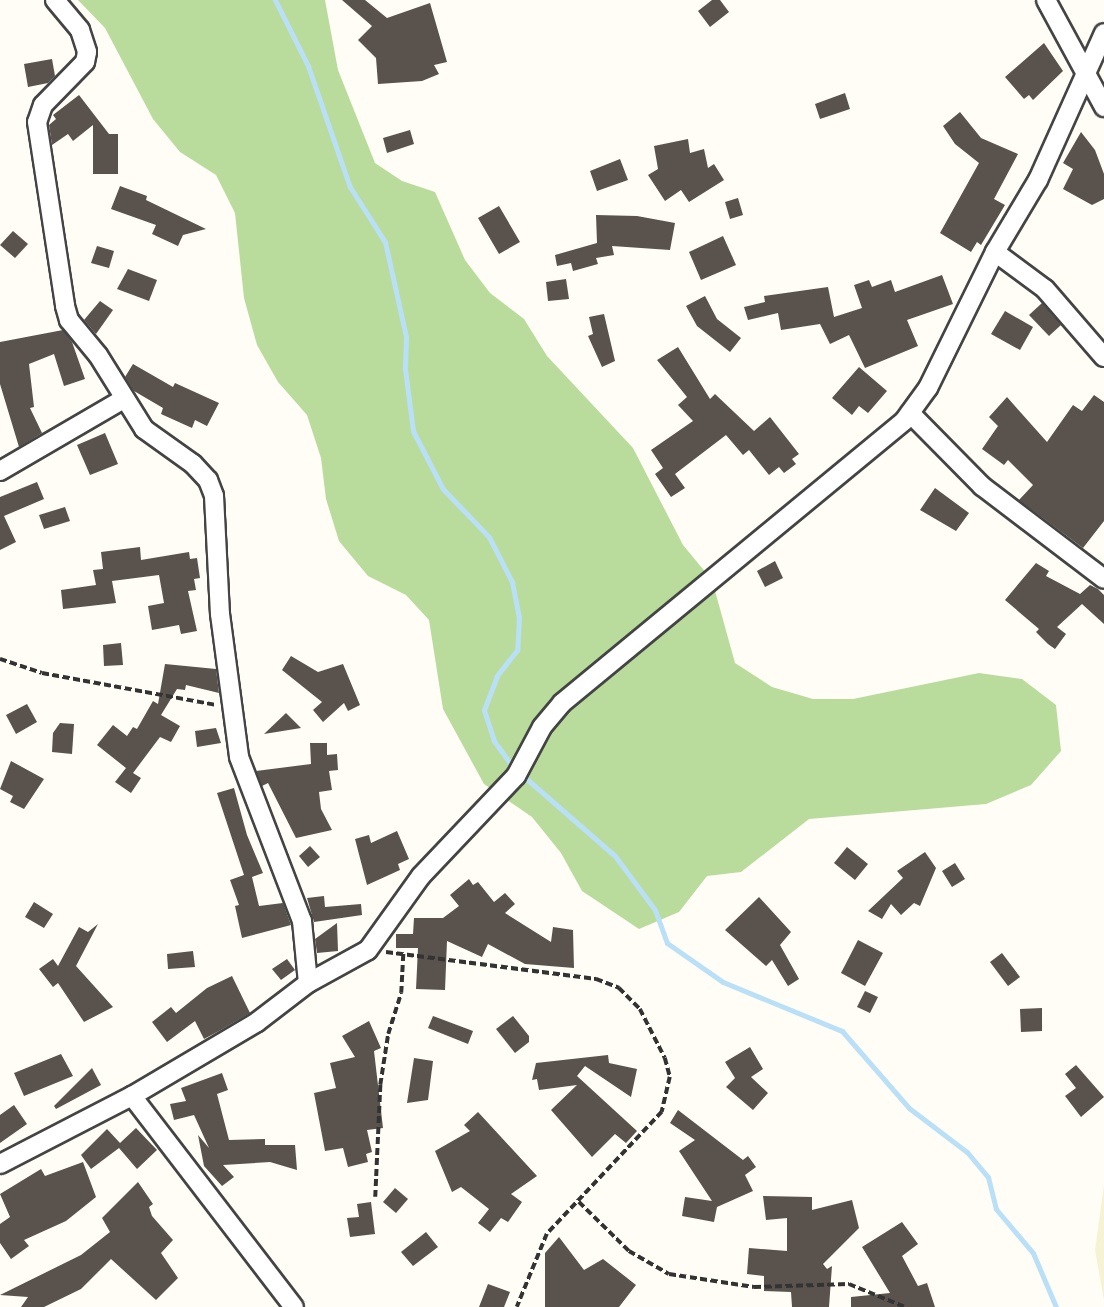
<!DOCTYPE html>
<style>
body{margin:0}
#map{position:relative;width:1104px;height:1307px;overflow:hidden;background:#fffdf5;font-family:"Times New Roman",serif}
div>[style]{position:absolute}
.farmland>*{inset:0;background:#f6f3d4}
.forest>*{inset:0;background:#b9dc9c}
.stream>*{height:5px;margin:-2.5px;padding:0 2.5px;transform-origin:2.5px;border-radius:2.5px;background:#b9e0f7}
.building>*{inset:0;background:#5a524d}
.path>*{height:3.5px;margin-top:-1.75px;transform-origin:0;background:repeating-linear-gradient(90deg,#333 0 7px,transparent 0 10.5px)}
.roads{filter:drop-shadow(2px 0 #444) drop-shadow(-2px 0 #444) drop-shadow(0 2px #444) drop-shadow(0 -2px #444)}
.minor>*{height:18px;margin:-9px;padding:0 9px;transform-origin:9px;border-radius:9px;background:#fff}
span{translate:-50% -50%;white-space:nowrap;text-align:center;line-height:1.15;-webkit-text-stroke:7px #fff;paint-order:stroke}
</style>
<div id="map">
<div class="farmland">
<i style="clip-path:polygon(1104px 1185px,1104px 1300px,1095px 1250px)"></i>
</div>
<div class="forest">
<i style="clip-path:polygon(78px 0,325px 0,338px 70px,375px 163px,402px 181px,435px 192px,465px 260px,490px 293px,524px 319px,547px 356px,633px 448px,683px 545px,712px 580px,735px 663px,772px 687px,813px 699px,853px 699px,979px 673px,1022px 679px,1056px 705px,1061px 751px,1031px 785px,986px 804px,809px 819px,741px 872px,707px 876px,679px 912px,639px 929px,582px 891px,561px 853px,532px 817px,484px 784px,443px 709px,429px 620px,406px 595px,368px 576px,339px 541px,326px 499px,321px 458px,307px 415px,278px 382px,257px 345px,244px 298px,235px 213px,216px 175px,180px 152px,153px 119px,105px 28px)"></i>
</div>
<div class="stream">
<i style="left:275px;top:0;width:74px;rotate:63.4deg"></i>
<i style="left:308px;top:66px;width:128px;rotate:70.9deg"></i>
<i style="left:350px;top:187px;width:65px;rotate:57.5deg"></i>
<i style="left:385px;top:242px;width:97px;rotate:77.5deg"></i>
<i style="left:406px;top:337px;width:32px;rotate:92deg"></i>
<i style="left:405px;top:369px;width:63px;rotate:82.6deg"></i>
<i style="left:413px;top:431px;width:65px;rotate:62.7deg"></i>
<i style="left:443px;top:489px;width:66px;rotate:46.2deg"></i>
<i style="left:489px;top:537px;width:51px;rotate:62.9deg"></i>
<i style="left:512px;top:582px;width:36px;rotate:79deg"></i>
<i style="left:519px;top:617px;width:33px;rotate:93deg"></i>
<i style="left:517px;top:650px;width:33px;rotate:128deg"></i>
<i style="left:497px;top:676px;width:36px;rotate:111deg"></i>
<i style="left:484px;top:710px;width:33px;rotate:72deg"></i>
<i style="left:494px;top:741px;width:32px;rotate:54deg"></i>
<i style="left:513px;top:767px;width:135px;rotate:41.1deg"></i>
<i style="left:615px;top:856px;width:67px;rotate:53.5deg"></i>
<i style="left:655px;top:910px;width:35px;rotate:70deg"></i>
<i style="left:667px;top:943px;width:68px;rotate:34.9deg"></i>
<i style="left:723px;top:982px;width:129px;rotate:22.4deg"></i>
<i style="left:842px;top:1031px;width:102px;rotate:49deg"></i>
<i style="left:909px;top:1108px;width:73px;rotate:37.2deg"></i>
<i style="left:967px;top:1152px;width:33px;rotate:50deg"></i>
<i style="left:988px;top:1177px;width:33px;rotate:76deg"></i>
<i style="left:996px;top:1209px;width:57px;rotate:49.9deg"></i>
<i style="left:1033px;top:1253px;width:59px;rotate:66.9deg"></i>
</div>
<div class="building">
<i style="clip-path:polygon(342px 0,365px 0,387px 18px,430px 3px,447px 62px,434px 65px,439px 74px,422px 81px,378px 84px,376px 58px,358px 40px,372px 26px)"></i>
<i style="clip-path:polygon(712px 0,720px 0,729px 12px,710px 27px,698px 11px)"></i>
<i style="clip-path:polygon(1044px 43px,1063px 71px,1033px 100px,1029px 95px,1024px 99px,1005px 77px)"></i>
<i style="clip-path:polygon(52px 59px,55px 76px,48px 83px,28px 87px,24px 64px)"></i>
<i style="clip-path:polygon(845px 93px,850px 109px,820px 119px,815px 104px)"></i>
<i style="clip-path:polygon(79px 95px,109px 134px,118px 134px,118px 174px,93px 174px,93px 125px,73px 141px,68px 134px,52px 145px,49px 125px,56px 119px,53px 115px)"></i>
<i style="clip-path:polygon(960px 112px,981px 138px,1018px 154px,994px 199px,1005px 205px,981px 245px,977px 242px,971px 252px,940px 233px,979px 163px,955px 144px,943px 126px)"></i>
<i style="clip-path:polygon(410px 130px,414px 144px,387px 153px,383px 138px)"></i>
<i style="clip-path:polygon(1081px 132px,1095px 150px,1104px 174px,1104px 199px,1092px 205px,1063px 189px,1073px 169px,1063px 163px)"></i>
<i style="clip-path:polygon(688px 139px,690px 153px,704px 149px,708px 168px,714px 164px,724px 180px,689px 202px,681px 190px,665px 201px,648px 175px,658px 169px,654px 146px)"></i>
<i style="clip-path:polygon(620px 159px,628px 180px,597px 191px,590px 171px)"></i>
<i style="clip-path:polygon(120px 186px,147px 196px,146px 200px,206px 229px,183px 235px,178px 246px,152px 234px,156px 225px,111px 209px)"></i>
<i style="clip-path:polygon(738px 198px,743px 215px,730px 219px,725px 202px)"></i>
<i style="clip-path:polygon(499px 206px,520px 242px,499px 254px,478px 218px)"></i>
<i style="clip-path:polygon(596px 215px,637px 216px,675px 223px,670px 250px,612px 246px,614px 255px,596px 258px,598px 264px,573px 271px,571px 263px,557px 266px,555px 255px,597px 243px)"></i>
<i style="clip-path:polygon(13px 231px,28px 244px,15px 258px,0 245px)"></i>
<i style="clip-path:polygon(723px 236px,736px 265px,701px 280px,689px 252px)"></i>
<i style="clip-path:polygon(97px 246px,114px 251px,109px 268px,91px 263px)"></i>
<i style="clip-path:polygon(128px 269px,157px 280px,149px 301px,117px 289px)"></i>
<i style="clip-path:polygon(942px 275px,953px 304px,907px 320px,918px 346px,865px 368px,849px 335px,830px 344px,820px 324px,781px 330px,778px 313px,748px 320px,744px 307px,765px 302px,764px 296px,828px 287px,834px 317px,862px 308px,854px 285px,869px 280px,872px 287px,891px 280px,895px 292px)"></i>
<i style="clip-path:polygon(566px 279px,569px 299px,548px 301px,546px 282px)"></i>
<i style="clip-path:polygon(705px 296px,717px 319px,741px 338px,730px 352px,697px 326px,686px 306px)"></i>
<i style="clip-path:polygon(100px 301px,113px 310px,96px 334px,84px 320px)"></i>
<i style="clip-path:polygon(1042px 303px,1061px 325px,1049px 336px,1029px 315px)"></i>
<i style="clip-path:polygon(1005px 311px,1033px 327px,1020px 350px,991px 334px)"></i>
<i style="clip-path:polygon(604px 314px,615px 361px,602px 367px,588px 336px,593px 334px,589px 317px)"></i>
<i style="clip-path:polygon(63px 330px,72px 342px,85px 379px,64px 386px,54px 354px,29px 364px,34px 407px,30px 408px,42px 433px,19px 447px,0 384px,0 342px)"></i>
<i style="clip-path:polygon(678px 347px,710px 399px,715px 394px,754px 431px,770px 417px,799px 454px,792px 459px,796px 464px,784px 473px,779px 467px,769px 475px,749px 450px,743px 455px,726px 435px,675px 474px,685px 488px,671px 497px,655px 474px,663px 468px,651px 450px,693px 421px,678px 405px,687px 397px,657px 360px)"></i>
<i style="clip-path:polygon(133px 364px,173px 387px,175px 383px,219px 403px,207px 426px,195px 420px,192px 428px,161px 414px,163px 408px,134px 391px,125px 377px)"></i>
<i style="clip-path:polygon(859px 367px,887px 391px,868px 413px,859px 406px,852px 415px,832px 398px)"></i>
<i style="clip-path:polygon(1094px 395px,1104px 402px,1104px 521px,1083px 548px,1019px 500px,1033px 485px,1008px 460px,1004px 465px,982px 449px,998px 426px,989px 417px,1007px 397px,1047px 442px,1073px 405px,1082px 411px)"></i>
<i style="clip-path:polygon(105px 433px,118px 464px,90px 475px,77px 445px)"></i>
<i style="clip-path:polygon(37px 482px,44px 499px,4px 516px,16px 542px,0 550px,0 497px)"></i>
<i style="clip-path:polygon(935px 488px,969px 513px,956px 531px,920px 510px)"></i>
<i style="clip-path:polygon(65px 507px,70px 521px,44px 529px,39px 515px)"></i>
<i style="clip-path:polygon(140px 547px,141px 560px,189px 552px,190px 559px,197px 558px,200px 578px,194px 579px,196px 590px,188px 591px,197px 631px,181px 634px,179px 625px,152px 630px,148px 606px,164px 603px,159px 575px,112px 581px,116px 603px,63px 609px,61px 590px,96px 585px,93px 570px,103px 569px,101px 552px)"></i>
<i style="clip-path:polygon(775px 561px,783px 578px,765px 587px,757px 571px)"></i>
<i style="clip-path:polygon(1036px 563px,1049px 571px,1046px 576px,1080px 594px,1090px 585px,1098px 589px,1104px 595px,1104px 624px,1082px 604px,1057px 627px,1066px 634px,1055px 649px,1048px 644px,1036px 632px,1039px 629px,1005px 600px)"></i>
<i style="clip-path:polygon(121px 643px,123px 665px,104px 666px,103px 645px)"></i>
<i style="clip-path:polygon(291px 656px,318px 672px,343px 664px,360px 705px,348px 711px,344px 703px,323px 722px,313px 710px,322px 702px,282px 670px)"></i>
<i style="clip-path:polygon(165px 664px,216px 669px,219px 693px,186px 685px,185px 690px,177px 689px,161px 715px,180px 726px,171px 742px,160px 737px,133px 773px,141px 778px,131px 793px,115px 782px,126px 768px,97px 745px,113px 725px,127px 736px,133px 727px,137px 729px,153px 701px,158px 704px)"></i>
<i style="clip-path:polygon(27px 704px,37px 722px,16px 734px,6px 715px)"></i>
<i style="clip-path:polygon(286px 713px,301px 728px,264px 734px)"></i>
<i style="clip-path:polygon(60px 723px,74px 724px,72px 754px,52px 752px,53px 733px)"></i>
<i style="clip-path:polygon(216px 728px,221px 743px,197px 747px,195px 731px)"></i>
<i style="clip-path:polygon(310px 743px,327px 743px,327px 755px,337px 754px,338px 770px,329px 771px,332px 790px,319px 792px,321px 809px,332px 830px,296px 838px,268px 783px,262px 786px,256px 771px,311px 764px)"></i>
<i style="clip-path:polygon(11px 761px,44px 779px,24px 809px,10px 802px,13px 796px,0 789px)"></i>
<i style="clip-path:polygon(234px 788px,247px 835px,263px 873px,252px 877px,259px 906px,283px 903px,291px 925px,242px 938px,235px 906px,239px 905px,230px 880px,244px 875px,217px 793px)"></i>
<i style="clip-path:polygon(397px 831px,409px 859px,398px 864px,400px 870px,367px 885px,355px 839px,369px 835px,371px 843px)"></i>
<i style="clip-path:polygon(310px 846px,320px 857px,308px 867px,299px 856px)"></i>
<i style="clip-path:polygon(847px 847px,868px 864px,855px 880px,834px 863px)"></i>
<i style="clip-path:polygon(925px 852px,936px 868px,920px 906px,914px 903px,901px 915px,891px 904px,882px 919px,868px 911px,903px 878px,897px 871px)"></i>
<i style="clip-path:polygon(955px 863px,965px 879px,952px 887px,942px 871px)"></i>
<i style="clip-path:polygon(469px 879px,473px 885px,478px 882px,494px 902px,505px 893px,515px 904px,505px 913px,551px 942px,553px 927px,573px 930px,574px 968px,525px 964px,488px 944px,482px 957px,447px 941px,445px 990px,416px 989px,418px 948px,396px 948px,396px 934px,413px 934px,414px 918px,443px 918px,459px 906px,450px 895px)"></i>
<i style="clip-path:polygon(324px 896px,325px 907px,361px 904px,362px 915px,314px 922px,307px 898px)"></i>
<i style="clip-path:polygon(759px 897px,791px 932px,780px 945px,799px 979px,788px 986px,772px 960px,766px 966px,725px 930px)"></i>
<i style="clip-path:polygon(34px 902px,53px 914px,44px 928px,25px 917px)"></i>
<i style="clip-path:polygon(337px 923px,338px 951px,317px 953px,315px 939px)"></i>
<i style="clip-path:polygon(98px 924px,76px 966px,113px 1007px,84px 1022px,58px 983px,53px 987px,39px 969px,53px 959px,58px 966px,79px 927px,88px 932px)"></i>
<i style="clip-path:polygon(858px 940px,883px 953px,865px 986px,841px 973px)"></i>
<i style="clip-path:polygon(193px 951px,195px 967px,168px 969px,167px 954px)"></i>
<i style="clip-path:polygon(1002px 953px,1020px 977px,1008px 986px,990px 962px)"></i>
<i style="clip-path:polygon(287px 959px,295px 970px,281px 980px,272px 969px)"></i>
<i style="clip-path:polygon(232px 976px,250px 1013px,219px 1031px,204px 1039px,195px 1021px,167px 1042px,152px 1022px,171px 1007px,176px 1013px,207px 988px)"></i>
<i style="clip-path:polygon(865px 991px,878px 997px,870px 1013px,857px 1007px)"></i>
<i style="clip-path:polygon(1042px 1008px,1042px 1031px,1021px 1032px,1020px 1009px)"></i>
<i style="clip-path:polygon(433px 1016px,473px 1031px,468px 1044px,428px 1028px)"></i>
<i style="clip-path:polygon(513px 1016px,529px 1036px,529px 1042px,515px 1053px,496px 1029px)"></i>
<i style="clip-path:polygon(369px 1021px,381px 1048px,374px 1051px,383px 1128px,367px 1130px,372px 1152px,366px 1154px,368px 1162px,348px 1167px,343px 1148px,325px 1151px,314px 1093px,336px 1088px,330px 1063px,355px 1057px,342px 1036px)"></i>
<i style="clip-path:polygon(750px 1047px,763px 1069px,751px 1077px,768px 1093px,753px 1110px,726px 1087px,735px 1078px,725px 1062px)"></i>
<i style="clip-path:polygon(61px 1054px,73px 1076px,24px 1096px,14px 1073px)"></i>
<i style="clip-path:polygon(608px 1055px,609px 1063px,637px 1069px,631px 1097px,585px 1066px,577px 1076px,637px 1131px,626px 1143px,615px 1134px,592px 1157px,551px 1110px,577px 1085px,539px 1090px,537px 1079px,532px 1080px,536px 1063px)"></i>
<i style="clip-path:polygon(414px 1058px,433px 1061px,428px 1100px,407px 1103px)"></i>
<i style="clip-path:polygon(1076px 1065px,1104px 1097px,1081px 1117px,1065px 1096px,1076px 1088px,1065px 1074px)"></i>
<i style="clip-path:polygon(92px 1068px,101px 1085px,56px 1109px,54px 1106px)"></i>
<i style="clip-path:polygon(222px 1073px,228px 1090px,217px 1094px,229px 1140px,265px 1139px,265px 1145px,295px 1145px,297px 1170px,270px 1162px,223px 1165px,234px 1177px,222px 1186px,204px 1166px,198px 1135px,209px 1148px,194px 1115px,174px 1120px,170px 1104px,186px 1101px,181px 1088px)"></i>
<i style="clip-path:polygon(14px 1105px,27px 1124px,0 1143px,0 1115px)"></i>
<i style="clip-path:polygon(678px 1110px,743px 1160px,748px 1156px,756px 1167px,745px 1175px,753px 1191px,717px 1207px,714px 1222px,682px 1216px,685px 1197px,712px 1201px,679px 1151px,695px 1140px,670px 1123px)"></i>
<i style="clip-path:polygon(478px 1112px,537px 1176px,511px 1194px,522px 1202px,508px 1222px,501px 1218px,490px 1232px,478px 1223px,489px 1209px,461px 1187px,452px 1192px,435px 1151px,470px 1131px,464px 1125px)"></i>
<i style="clip-path:polygon(136px 1128px,157px 1150px,137px 1169px,119px 1148px,91px 1169px,81px 1155px,107px 1129px,120px 1143px)"></i>
<i style="clip-path:polygon(83px 1162px,96px 1197px,66px 1221px,24px 1240px,29px 1246px,11px 1259px,0 1243px,0 1224px,10px 1217px,0 1194px,41px 1169px,45px 1176px)"></i>
<i style="clip-path:polygon(138px 1182px,153px 1204px,149px 1207px,152px 1216px,173px 1240px,161px 1253px,178px 1278px,156px 1300px,111px 1259px,81px 1289px,44px 1307px,21px 1307px,28px 1297px,0 1295px,81px 1255px,110px 1232px,102px 1218px)"></i>
<i style="clip-path:polygon(395px 1188px,408px 1199px,396px 1213px,383px 1202px)"></i>
<i style="clip-path:polygon(763px 1196px,812px 1197px,812px 1210px,852px 1200px,859px 1228px,823px 1264px,827px 1269px,832px 1266px,829px 1307px,792px 1307px,791px 1292px,764px 1291px,764px 1276px,747px 1274px,749px 1248px,787px 1251px,787px 1218px,766px 1220px)"></i>
<i style="clip-path:polygon(371px 1202px,375px 1234px,350px 1237px,347px 1218px,359px 1217px,357px 1204px)"></i>
<i style="clip-path:polygon(902px 1222px,918px 1244px,902px 1256px,918px 1286px,927px 1283px,935px 1307px,851px 1307px,851px 1297px,890px 1293px,862px 1247px)"></i>
<i style="clip-path:polygon(426px 1232px,438px 1247px,413px 1266px,401px 1252px)"></i>
<i style="clip-path:polygon(559px 1237px,584px 1270px,603px 1259px,636px 1285px,619px 1307px,545px 1307px,545px 1253px)"></i>
<i style="clip-path:polygon(488px 1284px,510px 1292px,504px 1307px,479px 1307px)"></i>
</div>
<div class="path">
<i style="left:0;top:659px;width:44px;rotate:18.4deg"></i>
<i style="left:42px;top:673px;width:178px;rotate:10.4deg"></i>
<i style="left:386px;top:952px;width:212px;rotate:7.3deg"></i>
<i style="left:596px;top:979px;width:25px;rotate:21deg"></i>
<i style="left:619px;top:988px;width:30px;rotate:45deg"></i>
<i style="left:640px;top:1009px;width:55px;rotate:63deg"></i>
<i style="left:665px;top:1058px;width:20px;rotate:75deg"></i>
<i style="left:670px;top:1077px;width:36px;rotate:103deg"></i>
<i style="left:662px;top:1112px;width:168px;rotate:133.3deg"></i>
<i style="left:547px;top:1234px;width:79px;rotate:112.3deg"></i>
<i style="left:375px;top:1197px;width:112px;rotate:-87.4deg"></i>
<i style="left:380px;top:1085px;width:52px;rotate:-81.1deg"></i>
<i style="left:388px;top:1034px;width:43px;rotate:-72.4deg"></i>
<i style="left:401px;top:993px;width:39px;rotate:-87deg"></i>
<i style="left:579px;top:1202px;width:70px;rotate:44.4deg"></i>
<i style="left:629px;top:1251px;width:46px;rotate:29.9deg"></i>
<i style="left:669px;top:1274px;width:86px;rotate:8.7deg"></i>
<i style="left:754px;top:1287px;width:95px;rotate:-1.8deg"></i>
<i style="left:849px;top:1284px;width:61px;rotate:22.3deg"></i>
</div>
<div class="roads">
<div class="minor">
<i style="left:55px;top:0;width:39px;rotate:50deg"></i>
<i style="left:80px;top:30px;width:23px;rotate:72deg"></i>
<i style="left:87px;top:52px;width:10px;rotate:101deg"></i>
<i style="left:85px;top:62px;width:60px;rotate:134.3deg"></i>
<i style="left:43px;top:105px;width:18px;rotate:109deg"></i>
<i style="left:37px;top:122px;width:186px;rotate:81.3deg"></i>
<i style="left:65px;top:306px;width:15px;rotate:74deg"></i>
<i style="left:69px;top:320px;width:45px;rotate:50.4deg"></i>
<i style="left:98px;top:355px;width:87px;rotate:58.1deg"></i>
<i style="left:144px;top:429px;width:60px;rotate:35.5deg"></i>
<i style="left:193px;top:464px;width:22px;rotate:47deg"></i>
<i style="left:208px;top:480px;width:17px;rotate:69deg"></i>
<i style="left:214px;top:496px;width:118px;rotate:87.1deg"></i>
<i style="left:220px;top:614px;width:144px;rotate:82.4deg"></i>
<i style="left:239px;top:757px;width:176px;rotate:69deg"></i>
<i style="left:302px;top:921px;width:62px;rotate:84.5deg"></i>
<i style="left:1046px;top:0;width:122px;rotate:61.5deg"></i>
<i style="left:995px;top:252px;width:62px;rotate:36.5deg"></i>
<i style="left:1045px;top:289px;width:90px;rotate:49.1deg"></i>
<i style="left:910px;top:413px;width:103px;rotate:45.4deg"></i>
<i style="left:982px;top:486px;width:153px;rotate:37.3deg"></i>
<i style="left:0;top:471px;width:141px;rotate:-30.2deg"></i>
<i style="left:132px;top:1096px;width:266px;rotate:52.5deg"></i>
<i style="left:0;top:1164px;width:148px;rotate:-27.3deg"></i>
<i style="left:132px;top:1096px;width:145px;rotate:-30.6deg"></i>
<i style="left:257px;top:1022px;width:64px;rotate:-37.4deg"></i>
<i style="left:308px;top:983px;width:68px;rotate:-28.8deg"></i>
<i style="left:368px;top:950px;width:91px;rotate:-54.4deg"></i>
<i style="left:421px;top:876px;width:138px;rotate:-46.5deg"></i>
<i style="left:516px;top:776px;width:55px;rotate:-62deg"></i>
<i style="left:542px;top:727px;width:31px;rotate:-50deg"></i>
<i style="left:562px;top:703px;width:443px;rotate:-39.5deg"></i>
<i style="left:904px;top:421px;width:41px;rotate:-54deg"></i>
<i style="left:928px;top:388px;width:152px;rotate:-63.8deg"></i>
<i style="left:995px;top:252px;width:84px;rotate:-59.2deg"></i>
<i style="left:1038px;top:180px;width:161px;rotate:-65.8deg"></i>
</div>
</div>
</div>
